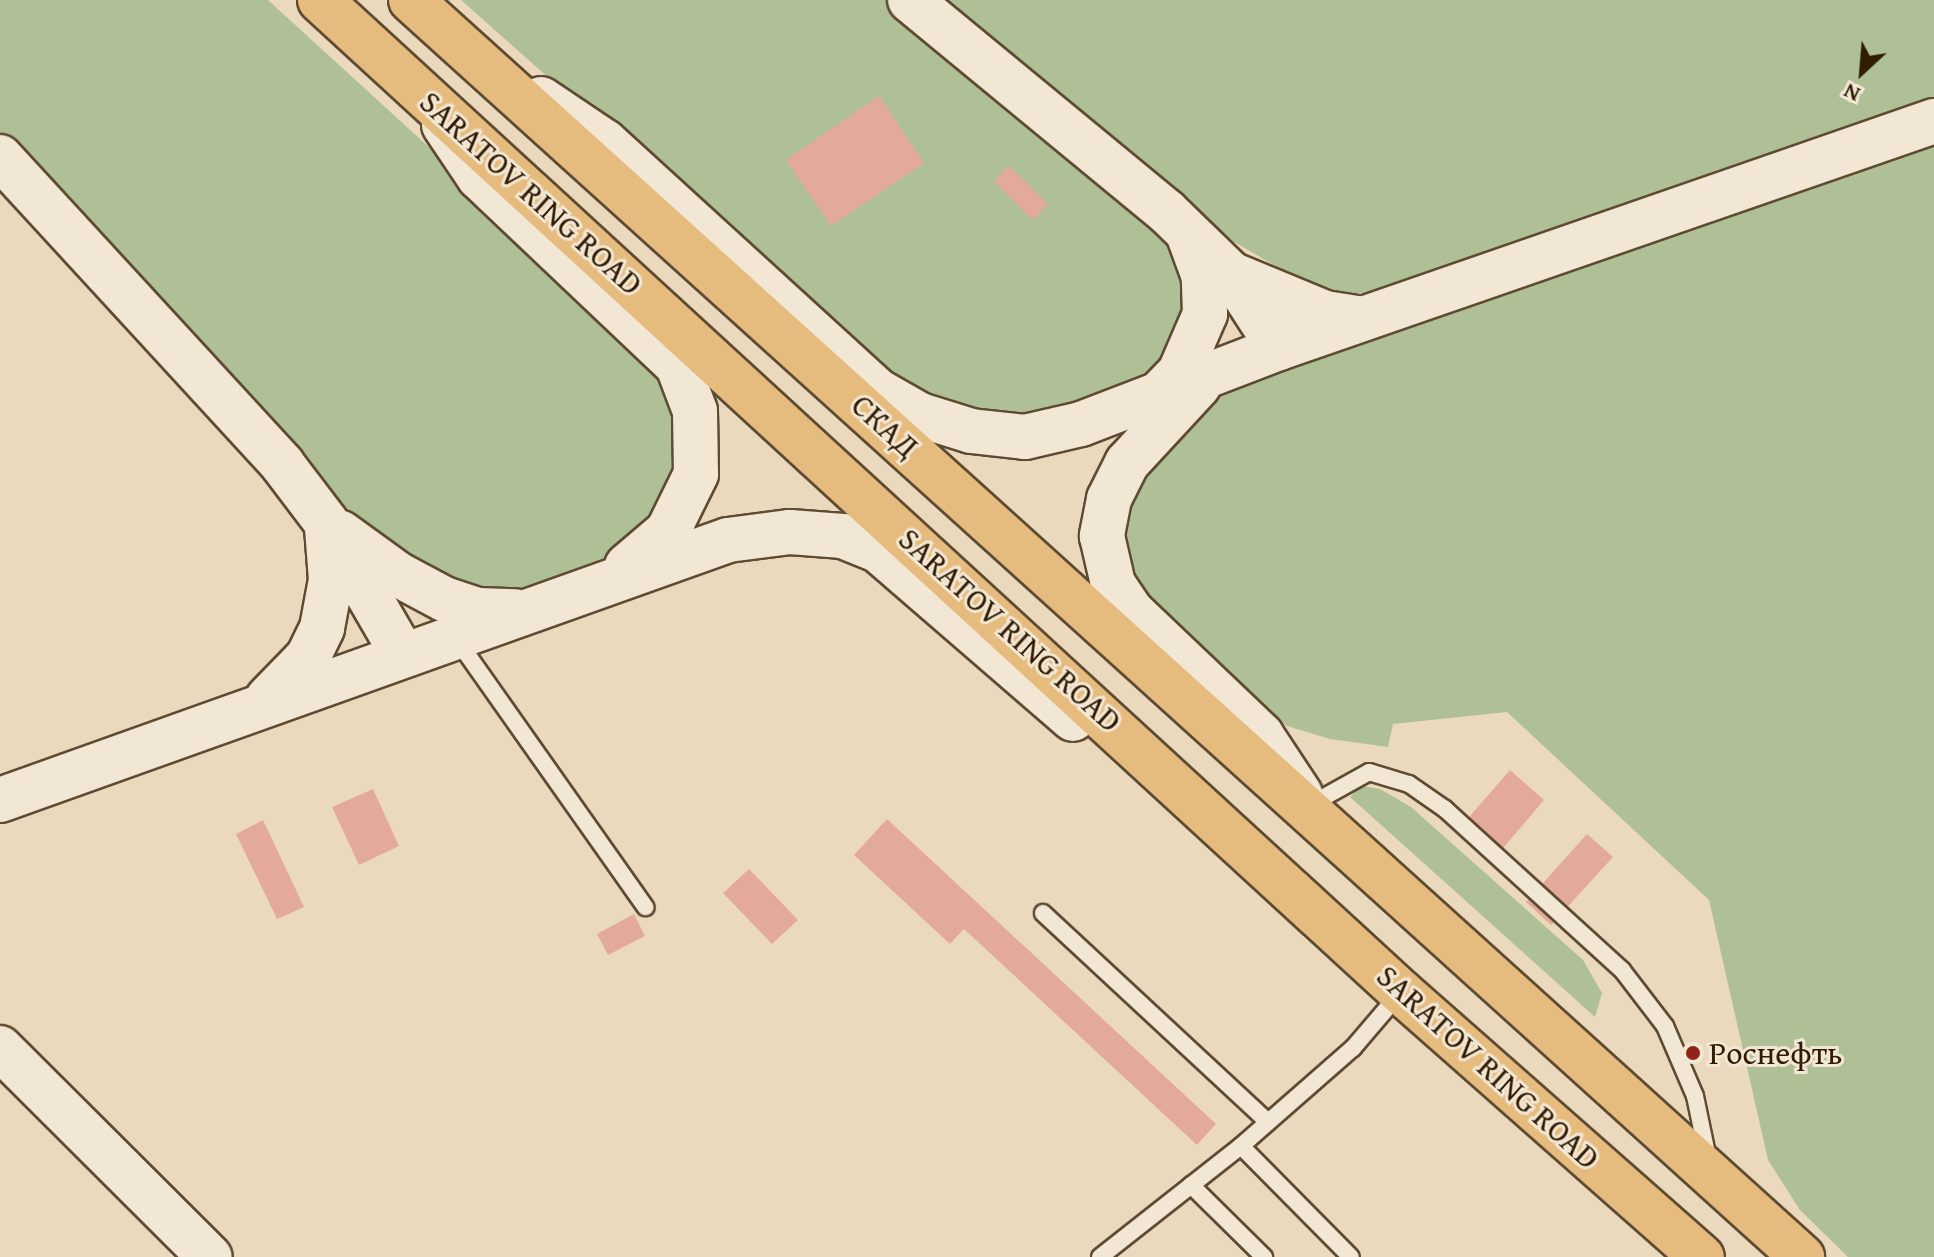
<!DOCTYPE html>
<meta charset="utf-8">
<style>
body{margin:0}
#map{position:relative;width:1934px;height:1257px;overflow:hidden;background:#ebd9bd;font-family:"Gentium Book Plus",serif}
div>[style]{position:absolute}
.green>*{inset:0;background:#b0c096}
.building>*{inset:0;background:#e3aa9a}
.roads{filter:drop-shadow(2px 0 #5e4b32) drop-shadow(-2px 0 #5e4b32) drop-shadow(0 2px #5e4b32) drop-shadow(0 -2px #5e4b32)}
.lane>*{height:16px;margin:-8px;padding:0 8px;transform-origin:8px;border-radius:8px;background:#f2e6d4}
.secondary>*{height:44px;margin:-22px;padding:0 22px;transform-origin:22px;border-radius:22px;background:#f2e6d4}
.highway>*{height:44px;margin:-22px;padding:0 22px;transform-origin:22px;border-radius:22px;background:#e6bc7e}
.dots>*{width:22px;height:22px;translate:-50% -50%;box-sizing:border-box;border:4px solid #f2e6d4;border-radius:50%}
span{translate:-50% -50%;white-space:nowrap;text-align:center;line-height:1.15;-webkit-text-stroke:6px #f2e6d4;paint-order:stroke}
.street-label{font-size:32px;color:#2f1c03}
.poi-label{font-size:32px;color:#2f1c03}
.left{translate:0 -50%;text-align:left}
.north{position:absolute;left:1822px;top:32px;width:80px;height:80px;-webkit-text-stroke:6px #f2e6d4;paint-order:stroke;rotate:206deg;font-size:22px;font-weight:700;line-height:32px;text-align:center;color:#2f1c03}
.north::after{content:'';display:block;margin:auto;width:28px;height:36px;background:#2f1c03;clip-path:polygon(50% 0,100% 100%,50% 72%,0 100%)}
</style>
<div id="map">
<div class="green">
<i style="clip-path:polygon(0 0,268px 0,653px 352px,682px 414px,676px 497px,617px 558px,523px 596px,475px 594px,369px 536px,0 135px)"></i>
<i style="clip-path:polygon(461px 0,1934px 0,1934px 101px,1401px 290px,1349px 294px,1296px 278px,1219px 233px,1158px 230px,1171px 250px,1191px 312px,1181px 343px,1155px 369px,1079px 407px,980px 421px,878px 370px)"></i>
<i style="clip-path:polygon(1934px 137px,1934px 1257px,1848px 1257px,1800px 1210px,1768px 1160px,1709px 900px,1507px 712px,1393px 724px,1388px 747px,1330px 739px,1287px 726px,1239px 697px,1141px 603px,1116px 542px,1129px 480px,1209px 398px,1281px 360px)"></i>
<i style="clip-path:polygon(1362px 786px,1380px 789px,1411px 807px,1583px 960px,1602px 993px,1595px 1017px,1350px 797px)"></i>
</div>
<div class="building">
<i style="clip-path:polygon(879px 96px,924px 163px,831px 226px,786px 160px)"></i>
<i style="clip-path:polygon(1009px 166px,1048px 204px,1033px 220px,994px 181px)"></i>
<i style="clip-path:polygon(1510px 770px,1544px 800px,1498px 854px,1463px 824px)"></i>
<i style="clip-path:polygon(373px 789px,399px 846px,359px 865px,332px 807px)"></i>
<i style="clip-path:polygon(887px 819px,1216px 1124px,1197px 1145px,964px 929px,950px 944px,854px 855px)"></i>
<i style="clip-path:polygon(263px 820px,304px 907px,277px 919px,236px 834px)"></i>
<i style="clip-path:polygon(1587px 834px,1613px 857px,1551px 925px,1526px 902px)"></i>
<i style="clip-path:polygon(749px 869px,798px 920px,772px 944px,723px 893px)"></i>
<i style="clip-path:polygon(634px 914px,645px 936px,608px 955px,597px 934px)"></i>
</div>
<div class="roads">
<div class="lane">
<i style="left:457px;top:640px;width:327px;rotate:54.8deg"></i>
<i style="left:1308px;top:806px;width:70px;rotate:-29.1deg"></i>
<i style="left:1369px;top:772px;width:42px;rotate:16.7deg"></i>
<i style="left:1409px;top:784px;width:44px;rotate:34.8deg"></i>
<i style="left:1445px;top:809px;width:239px;rotate:42.3deg"></i>
<i style="left:1622px;top:970px;width:71px;rotate:52.5deg"></i>
<i style="left:1665px;top:1026px;width:76px;rotate:66.8deg"></i>
<i style="left:1695px;top:1096px;width:64px;rotate:78.3deg"></i>
<i style="left:1043px;top:913px;width:307px;rotate:42.9deg"></i>
<i style="left:1241px;top:1146px;width:156px;rotate:45.3deg"></i>
<i style="left:1191px;top:1185px;width:103px;rotate:44.6deg"></i>
<i style="left:1100px;top:1257px;width:179px;rotate:-38.2deg"></i>
<i style="left:1241px;top:1146px;width:149px;rotate:-41.2deg"></i>
<i style="left:1353px;top:1048px;width:72px;rotate:-49.5deg"></i>
</div>
<div class="secondary">
<i style="left:910px;top:0;width:332px;rotate:39.5deg"></i>
<i style="left:1166px;top:211px;width:91px;rotate:44.1deg"></i>
<i style="left:1231px;top:274px;width:88px;rotate:57deg"></i>
<i style="left:541px;top:99px;width:77px;rotate:33.9deg"></i>
<i style="left:605px;top:142px;width:369px;rotate:42.4deg"></i>
<i style="left:878px;top:391px;width:48px;rotate:29.7deg"></i>
<i style="left:920px;top:415px;width:53px;rotate:17.4deg"></i>
<i style="left:971px;top:431px;width:54px;rotate:6.3deg"></i>
<i style="left:1025px;top:437px;width:57px;rotate:-13.1deg"></i>
<i style="left:1081px;top:424px;width:212px;rotate:-21deg"></i>
<i style="left:1279px;top:348px;width:693px;rotate:-19.11deg"></i>
<i style="left:444px;top:125px;width:63px;rotate:56.1deg"></i>
<i style="left:479px;top:177px;width:274px;rotate:43.5deg"></i>
<i style="left:678px;top:366px;width:48px;rotate:69.3deg"></i>
<i style="left:695px;top:411px;width:63px;rotate:89.1deg"></i>
<i style="left:696px;top:474px;width:64px;rotate:116.2deg"></i>
<i style="left:668px;top:531px;width:54px;rotate:139.5deg"></i>
<i style="left:0;top:157px;width:417px;rotate:47.4deg"></i>
<i style="left:282px;top:464px;width:73px;rotate:52.8deg"></i>
<i style="left:326px;top:522px;width:154px;rotate:59.9deg"></i>
<i style="left:1231px;top:274px;width:102px;rotate:22.5deg"></i>
<i style="left:1325px;top:313px;width:37px;rotate:9deg"></i>
<i style="left:1199px;top:385px;width:106px;rotate:132.7deg"></i>
<i style="left:1127px;top:463px;width:40px;rotate:116.6deg"></i>
<i style="left:1109px;top:499px;width:38px;rotate:101deg"></i>
<i style="left:1102px;top:536px;width:49px;rotate:77.1deg"></i>
<i style="left:1113px;top:584px;width:32px;rotate:56deg"></i>
<i style="left:1131px;top:611px;width:180px;rotate:43.6deg"></i>
<i style="left:1261px;top:735px;width:71px;rotate:56.5deg"></i>
<i style="left:1157px;top:396px;width:33px;rotate:-46deg"></i>
<i style="left:1180px;top:372px;width:63px;rotate:-66.7deg"></i>
<i style="left:1205px;top:314px;width:37px;rotate:-92deg"></i>
<i style="left:1204px;top:277px;width:44px;rotate:-110.1deg"></i>
<i style="left:341px;top:533px;width:72px;rotate:35.9deg"></i>
<i style="left:399px;top:575px;width:51px;rotate:28.1deg"></i>
<i style="left:444px;top:599px;width:35px;rotate:18deg"></i>
<i style="left:477px;top:610px;width:38px;rotate:2deg"></i>
<i style="left:268px;top:698px;width:57px;rotate:-45.7deg"></i>
<i style="left:308px;top:657px;width:32px;rotate:-64deg"></i>
<i style="left:322px;top:628px;width:49px;rotate:-79.4deg"></i>
<i style="left:331px;top:580px;width:52px;rotate:-94.4deg"></i>
<i style="left:0;top:800px;width:773px;rotate:-19.65deg"></i>
<i style="left:728px;top:540px;width:63px;rotate:-7.4deg"></i>
<i style="left:790px;top:532px;width:53px;rotate:4.3deg"></i>
<i style="left:843px;top:536px;width:38px;rotate:22deg"></i>
<i style="left:878px;top:550px;width:258px;rotate:40.9deg"></i>
<i style="left:0;top:1048px;width:296px;rotate:44.9deg"></i>
</div>
<div class="highway">
<i style="left:320px;top:0;width:1467px;rotate:42.54deg"></i>
<i style="left:1401px;top:992px;width:401px;rotate:41.4deg"></i>
<i style="left:411px;top:0;width:1875px;rotate:42.1deg"></i>
</div>
</div>
<div class="dots">
<i style="left:1693px;top:1053px;background:#8f2418"></i>
</div>
<div class="street-label">
<span style="left:531px;top:193px;rotate:42deg">SARATOV RING ROAD</span>
<span style="left:885px;top:426px;rotate:42deg">СКАД</span>
<span style="left:1010px;top:630px;rotate:42deg">SARATOV RING ROAD</span>
<span style="left:1488px;top:1067px;rotate:42deg">SARATOV RING ROAD</span>
</div>
<div class="poi-label">
<span class="left" style="left:1709px;top:1053px">Роснефть</span>
</div>
<div class="north">N</div>
</div>
